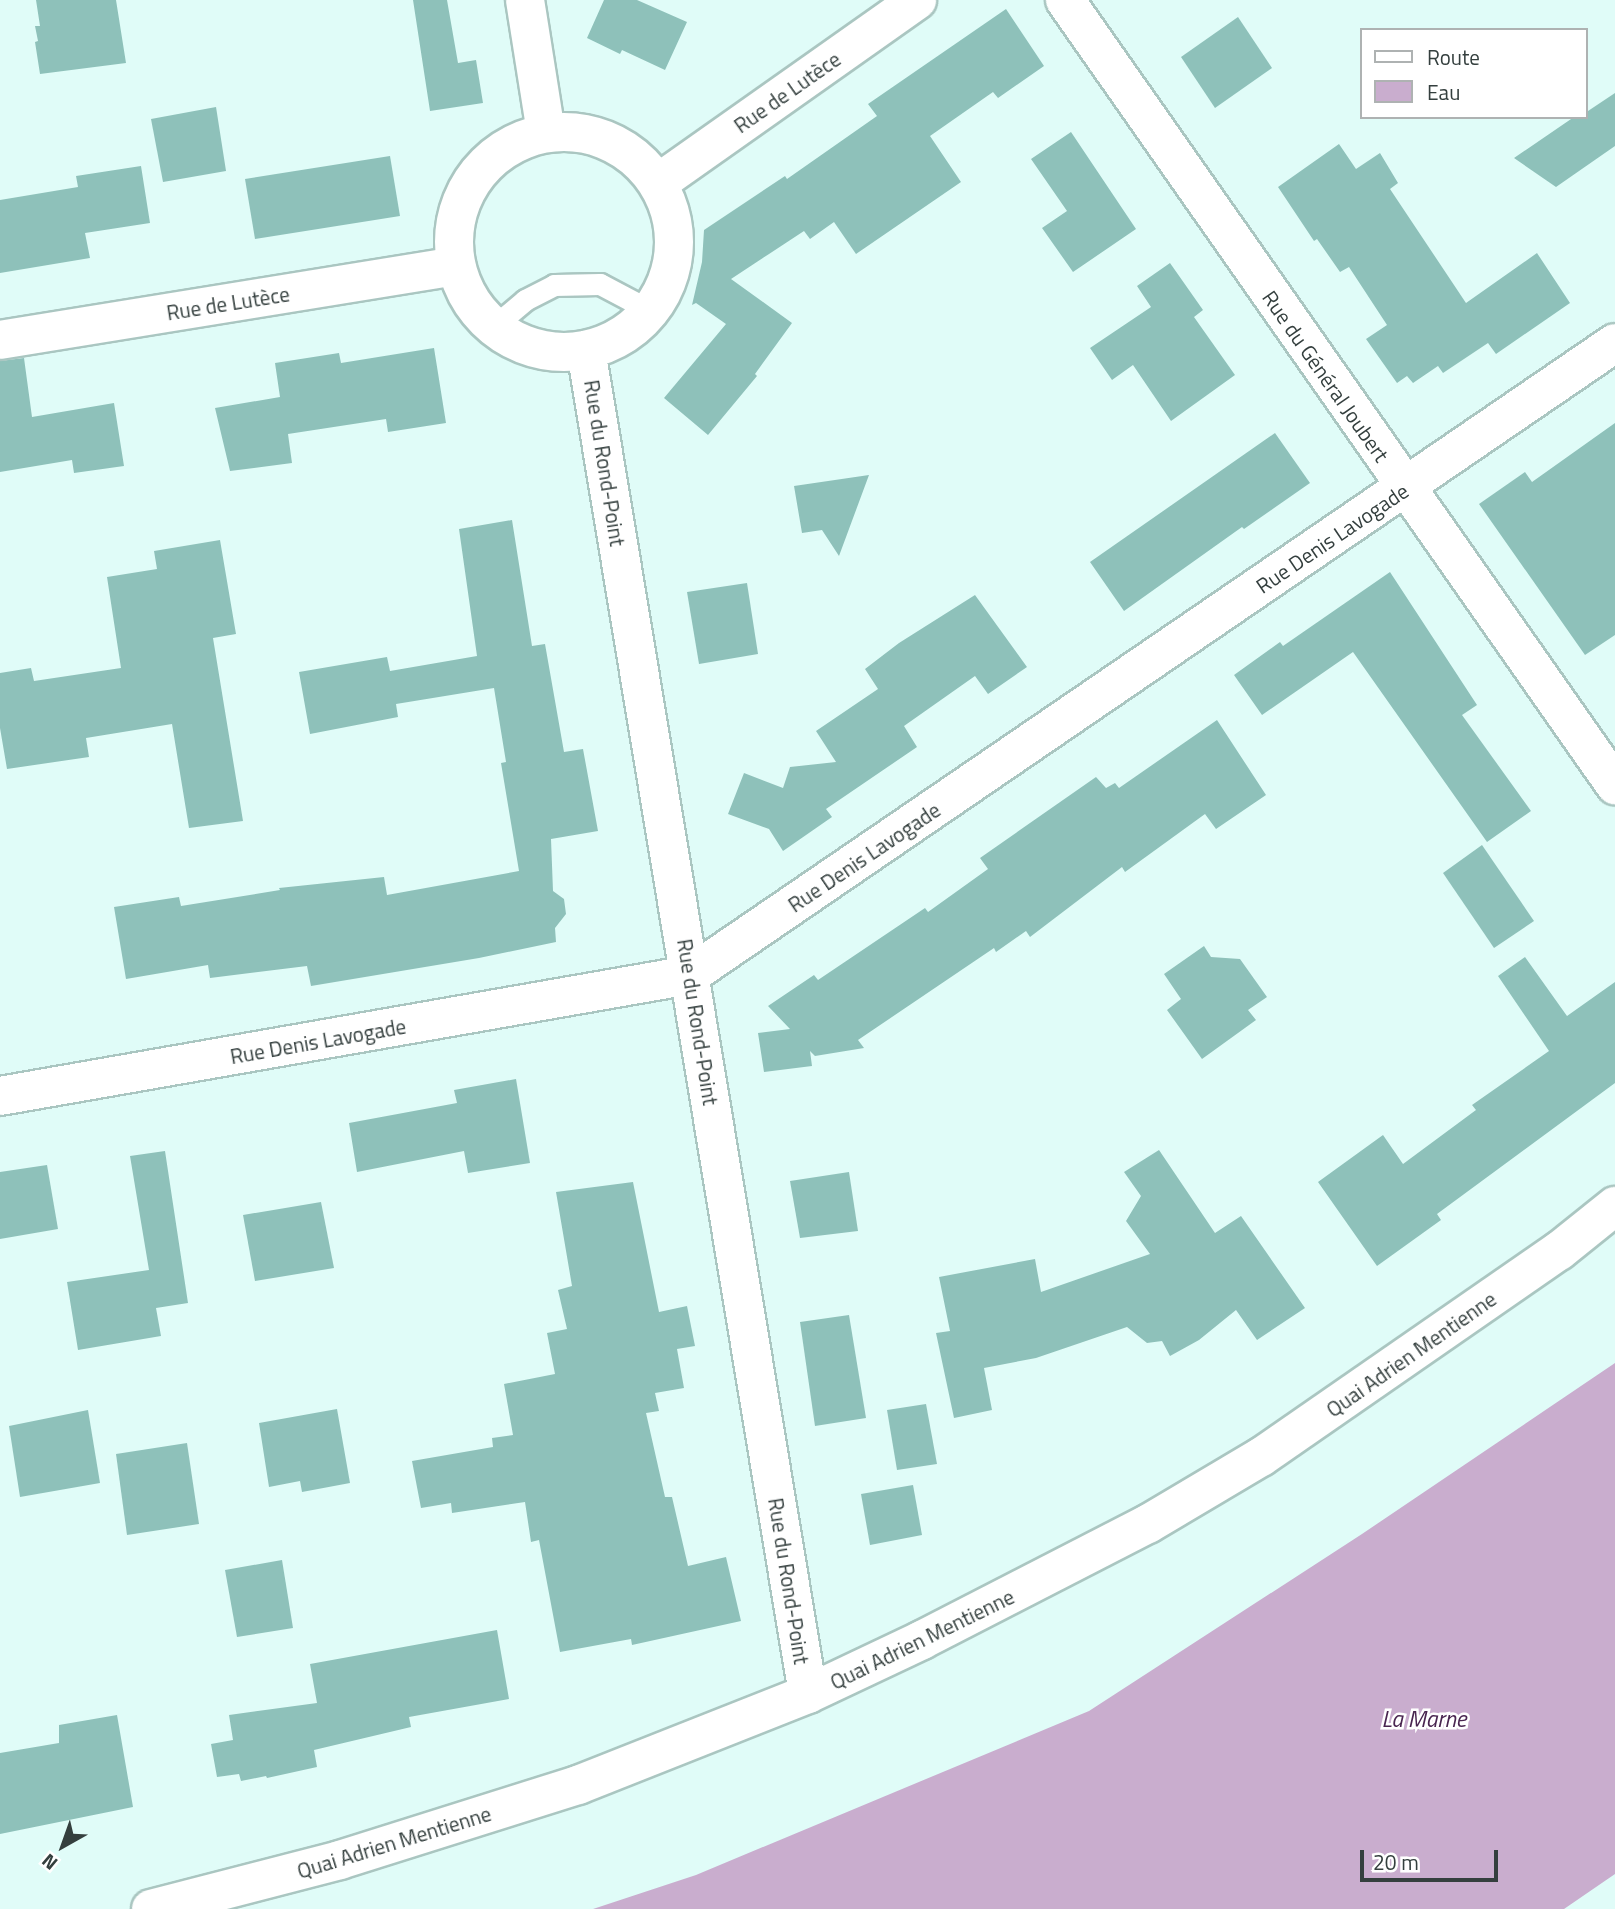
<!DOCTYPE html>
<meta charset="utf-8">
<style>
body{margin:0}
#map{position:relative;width:1615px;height:1909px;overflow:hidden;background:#e0fcf8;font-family:"Titillium Web",sans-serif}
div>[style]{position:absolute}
.water>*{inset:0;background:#c9adce}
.building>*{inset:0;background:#8ec1ba}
.roads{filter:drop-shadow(2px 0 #aac6c1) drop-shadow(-2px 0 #aac6c1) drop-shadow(0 2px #aac6c1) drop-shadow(0 -2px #aac6c1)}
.lane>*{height:21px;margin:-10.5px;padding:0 10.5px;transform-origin:10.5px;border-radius:10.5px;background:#fff}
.street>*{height:38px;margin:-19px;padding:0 19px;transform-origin:19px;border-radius:19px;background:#fff}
.street>.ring{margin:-19px;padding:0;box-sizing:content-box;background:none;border:38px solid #fff;border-radius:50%}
span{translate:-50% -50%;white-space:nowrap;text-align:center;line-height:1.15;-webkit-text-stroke:5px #fff;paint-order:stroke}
.street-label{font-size:21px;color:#343f3e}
.water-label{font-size:23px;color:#492550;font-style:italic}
.legend{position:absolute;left:1360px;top:28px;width:228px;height:91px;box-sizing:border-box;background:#fff;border:2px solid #aeb2b2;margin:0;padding:9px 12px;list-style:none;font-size:21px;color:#343f3e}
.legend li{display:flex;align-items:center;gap:14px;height:35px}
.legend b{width:35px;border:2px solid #aeb2b2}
.north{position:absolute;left:28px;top:1811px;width:70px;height:70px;-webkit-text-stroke:5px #fff;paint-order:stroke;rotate:220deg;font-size:19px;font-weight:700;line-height:28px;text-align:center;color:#343f3e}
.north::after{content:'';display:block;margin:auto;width:24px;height:32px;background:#343f3e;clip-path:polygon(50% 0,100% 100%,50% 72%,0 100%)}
.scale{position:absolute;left:1360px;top:1850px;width:138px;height:32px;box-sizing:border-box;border:4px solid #343f3e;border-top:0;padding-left:9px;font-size:21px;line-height:24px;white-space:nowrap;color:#343f3e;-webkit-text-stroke:5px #fff;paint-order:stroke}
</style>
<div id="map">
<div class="water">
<i style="clip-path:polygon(1615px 1363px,1615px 1874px,1564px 1909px,593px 1909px,696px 1875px,1089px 1711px,1362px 1534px)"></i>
</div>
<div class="building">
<i style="clip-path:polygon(36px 0,116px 0,126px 63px,40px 74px,35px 42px,38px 41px,35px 26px,40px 26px)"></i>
<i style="clip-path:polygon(413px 0,447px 0,458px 63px,476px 60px,483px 103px,430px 111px)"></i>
<i style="clip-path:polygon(604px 0,637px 0,687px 22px,665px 70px,622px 50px,620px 54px,587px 38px)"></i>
<i style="clip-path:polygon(1006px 9px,1044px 66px,998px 98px,993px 92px,930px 136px,961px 182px,856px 254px,834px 222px,810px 239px,804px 231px,731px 279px,792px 323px,755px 374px,757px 376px,708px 435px,664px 398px,726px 324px,696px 303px,692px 305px,702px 262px,704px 230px,785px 176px,787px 179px,877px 116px,868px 104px)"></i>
<i style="clip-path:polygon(1238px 17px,1272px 68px,1215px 108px,1181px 57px)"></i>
<i style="clip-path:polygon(1615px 93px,1615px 146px,1556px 187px,1514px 158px,1574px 117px,1585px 117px,1585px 113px)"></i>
<i style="clip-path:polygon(216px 107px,226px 171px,163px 182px,151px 119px)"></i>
<i style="clip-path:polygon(1071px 132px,1136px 229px,1073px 272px,1042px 228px,1067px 211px,1031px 159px)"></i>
<i style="clip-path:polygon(1339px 144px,1356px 169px,1380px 153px,1398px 183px,1390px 189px,1466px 303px,1537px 253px,1570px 303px,1496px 354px,1488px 343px,1443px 373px,1438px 366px,1413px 383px,1407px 376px,1397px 383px,1366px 339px,1387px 325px,1349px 267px,1340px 272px,1317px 239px,1314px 241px,1278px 187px)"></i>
<i style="clip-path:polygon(390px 156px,400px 216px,255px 239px,245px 179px)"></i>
<i style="clip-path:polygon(141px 166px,150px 223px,85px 233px,90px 258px,0 273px,0 200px,78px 187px,76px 176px)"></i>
<i style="clip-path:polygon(1170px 263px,1203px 310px,1194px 317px,1235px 375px,1171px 421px,1133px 365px,1112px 380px,1090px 348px,1151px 307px,1137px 286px)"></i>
<i style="clip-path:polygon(434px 348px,446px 423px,388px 432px,386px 419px,288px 434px,292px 463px,230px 471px,215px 408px,280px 397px,275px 363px,339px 353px,341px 363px)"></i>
<i style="clip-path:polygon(24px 358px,32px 417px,114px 403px,124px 466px,74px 473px,72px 460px,0 472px,0 361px)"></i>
<i style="clip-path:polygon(1615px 423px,1615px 635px,1585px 655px,1479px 504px,1525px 472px,1532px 482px)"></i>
<i style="clip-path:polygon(1275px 433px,1310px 483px,1244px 529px,1242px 527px,1124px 611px,1090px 562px)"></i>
<i style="clip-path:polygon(869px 475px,839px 556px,822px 530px,802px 533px,794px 486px)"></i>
<i style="clip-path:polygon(512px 520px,532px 646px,545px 644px,564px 752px,583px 749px,598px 831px,551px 839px,553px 891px,564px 899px,566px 914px,555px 928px,556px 942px,479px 958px,311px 986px,307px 966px,210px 978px,208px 965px,126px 979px,114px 907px,179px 897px,181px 906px,280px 890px,279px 888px,384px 877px,387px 895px,519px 871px,501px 763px,506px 762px,494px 688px,396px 704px,398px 717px,310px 734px,299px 672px,387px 657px,390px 671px,477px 656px,459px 529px)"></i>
<i style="clip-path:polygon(220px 540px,236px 634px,213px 638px,243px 821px,189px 828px,172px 724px,86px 738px,89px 757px,7px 769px,0 728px,0 673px,31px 668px,34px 681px,121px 668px,107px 577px,157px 569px,154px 551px)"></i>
<i style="clip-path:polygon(1390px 572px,1477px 705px,1462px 715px,1531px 811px,1487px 842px,1353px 652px,1262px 715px,1234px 675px,1280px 642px,1283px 646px)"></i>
<i style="clip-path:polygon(747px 583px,758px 654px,699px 664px,687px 592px)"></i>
<i style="clip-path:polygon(975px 595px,1027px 667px,988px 694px,975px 676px,904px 726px,917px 747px,826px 809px,832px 817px,783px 851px,769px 829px,728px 814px,744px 773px,783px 788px,790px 767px,836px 762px,816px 731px,878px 689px,865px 669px,899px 643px)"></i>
<i style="clip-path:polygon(1217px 720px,1266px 795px,1216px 829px,1205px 814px,1125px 872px,1122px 867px,1030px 937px,1026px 931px,996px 952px,994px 948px,858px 1040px,864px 1048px,815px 1056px,810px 1051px,812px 1066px,764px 1072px,758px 1033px,790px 1029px,768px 1006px,814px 975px,818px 980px,925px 908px,928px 912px,988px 869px,980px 858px,1096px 777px,1106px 788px,1115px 783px,1119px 788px)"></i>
<i style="clip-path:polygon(1482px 845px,1534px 921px,1494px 948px,1443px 873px)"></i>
<i style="clip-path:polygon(1204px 946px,1211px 957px,1240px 959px,1267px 997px,1248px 1010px,1256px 1020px,1202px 1059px,1167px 1010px,1181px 999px,1164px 974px)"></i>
<i style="clip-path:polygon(1525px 957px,1567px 1016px,1615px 982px,1615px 1083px,1437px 1214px,1441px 1220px,1377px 1266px,1318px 1182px,1383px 1135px,1403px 1164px,1476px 1110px,1472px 1105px,1549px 1051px,1498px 976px)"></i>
<i style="clip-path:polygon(516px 1079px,530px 1163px,468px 1173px,464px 1151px,357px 1172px,349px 1123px,457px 1103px,454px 1090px)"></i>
<i style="clip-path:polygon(1159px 1150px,1215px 1233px,1241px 1216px,1305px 1308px,1257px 1340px,1236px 1310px,1199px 1340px,1170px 1356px,1162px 1341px,1147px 1343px,1127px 1327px,1036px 1358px,984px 1368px,992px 1410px,954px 1418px,936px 1333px,950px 1331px,939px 1277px,1035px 1259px,1041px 1292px,1150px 1254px,1126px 1221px,1141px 1196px,1124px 1172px)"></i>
<i style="clip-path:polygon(165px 1151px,188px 1303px,156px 1308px,161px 1336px,78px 1350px,67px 1282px,149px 1270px,130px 1156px)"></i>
<i style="clip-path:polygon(47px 1165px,58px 1229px,0 1239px,0 1172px)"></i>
<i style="clip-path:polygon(849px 1172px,858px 1231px,800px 1238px,790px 1181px)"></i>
<i style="clip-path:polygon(633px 1182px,659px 1312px,687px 1306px,695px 1346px,677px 1349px,684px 1388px,655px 1393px,659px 1411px,646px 1413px,665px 1497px,672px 1497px,688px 1566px,726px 1557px,741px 1621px,632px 1645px,631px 1639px,560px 1652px,539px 1540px,531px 1542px,525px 1502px,452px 1513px,451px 1503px,421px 1508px,412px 1461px,493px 1447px,492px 1438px,513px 1435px,504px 1384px,555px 1374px,547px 1333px,567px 1329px,558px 1290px,572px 1286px,556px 1192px)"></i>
<i style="clip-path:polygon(321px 1202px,334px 1268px,255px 1281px,243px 1215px)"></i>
<i style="clip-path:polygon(849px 1315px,866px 1418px,815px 1426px,800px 1322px)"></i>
<i style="clip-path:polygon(926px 1404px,937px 1464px,897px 1470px,887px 1410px)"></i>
<i style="clip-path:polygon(337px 1409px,350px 1483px,302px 1492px,300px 1481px,269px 1487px,259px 1423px)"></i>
<i style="clip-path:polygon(88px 1410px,100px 1483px,20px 1497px,9px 1426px)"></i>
<i style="clip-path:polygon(187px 1443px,199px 1524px,127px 1535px,116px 1454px)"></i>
<i style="clip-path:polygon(913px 1485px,922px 1535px,870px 1545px,861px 1494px)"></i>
<i style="clip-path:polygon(282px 1560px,293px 1628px,237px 1637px,225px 1570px)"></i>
<i style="clip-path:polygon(497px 1630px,509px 1699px,409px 1717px,411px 1727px,314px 1750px,317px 1767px,267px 1778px,266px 1776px,241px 1781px,239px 1774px,217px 1777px,211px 1744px,233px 1740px,229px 1715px,317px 1703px,310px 1664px)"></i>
<i style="clip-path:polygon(117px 1715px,133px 1807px,0 1834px,0 1753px,59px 1743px,59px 1725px)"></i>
</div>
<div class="roads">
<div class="lane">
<i style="left:505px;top:317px;width:26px;rotate:-40deg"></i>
<i style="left:525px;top:300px;width:33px;rotate:-27deg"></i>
<i style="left:554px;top:285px;width:46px;rotate:-1.2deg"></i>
<i style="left:600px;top:284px;width:38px;rotate:28deg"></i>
</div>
<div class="street">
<i style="left:525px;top:0;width:134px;rotate:81deg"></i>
<i style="left:1065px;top:0;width:959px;rotate:54.98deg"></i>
<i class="ring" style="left:454px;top:132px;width:182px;height:182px"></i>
<i style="left:658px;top:183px;width:317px;rotate:-35.2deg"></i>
<i style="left:0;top:340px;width:462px;rotate:-9.2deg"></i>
<i style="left:586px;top:350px;width:1362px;rotate:80.62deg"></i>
<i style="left:0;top:1096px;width:701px;rotate:-9.95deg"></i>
<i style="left:690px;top:975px;width:1120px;rotate:-34.34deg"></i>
<i style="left:151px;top:1909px;width:195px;rotate:-14.5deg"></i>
<i style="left:340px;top:1860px;width:250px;rotate:-17.5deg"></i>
<i style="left:578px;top:1785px;width:247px;rotate:-21.6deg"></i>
<i style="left:808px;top:1694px;width:126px;rotate:-25.3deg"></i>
<i style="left:922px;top:1640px;width:254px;rotate:-27.2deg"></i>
<i style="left:1148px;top:1524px;width:131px;rotate:-30.7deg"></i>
<i style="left:1261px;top:1457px;width:362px;rotate:-34.7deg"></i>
<i style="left:1559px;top:1251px;width:72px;rotate:-38.8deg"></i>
</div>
</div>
<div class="street-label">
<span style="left:787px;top:92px;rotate:-35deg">Rue de Lutèce</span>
<span style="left:228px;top:303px;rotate:-9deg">Rue de Lutèce</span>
<span style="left:1326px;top:376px;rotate:55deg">Rue du Général Joubert</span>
<span style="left:605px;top:463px;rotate:81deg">Rue du Rond-Point</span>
<span style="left:1332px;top:538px;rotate:-34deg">Rue Denis Lavogade</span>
<span style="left:864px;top:857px;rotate:-34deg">Rue Denis Lavogade</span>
<span style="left:698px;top:1022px;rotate:81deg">Rue du Rond-Point</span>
<span style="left:318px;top:1041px;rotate:-10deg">Rue Denis Lavogade</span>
<span style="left:1411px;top:1354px;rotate:-35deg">Quai Adrien Mentienne</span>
<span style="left:789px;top:1581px;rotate:81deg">Rue du Rond-Point</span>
<span style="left:922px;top:1639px;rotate:-26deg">Quai Adrien Mentienne</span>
<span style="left:394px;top:1842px;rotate:-17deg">Quai Adrien Mentienne</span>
</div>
<div class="water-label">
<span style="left:1424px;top:1719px">La Marne</span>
</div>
<ul class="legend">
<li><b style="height:9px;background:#fff"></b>Route</li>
<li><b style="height:19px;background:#c9adce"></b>Eau</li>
</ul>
<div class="north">N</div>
<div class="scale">20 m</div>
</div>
